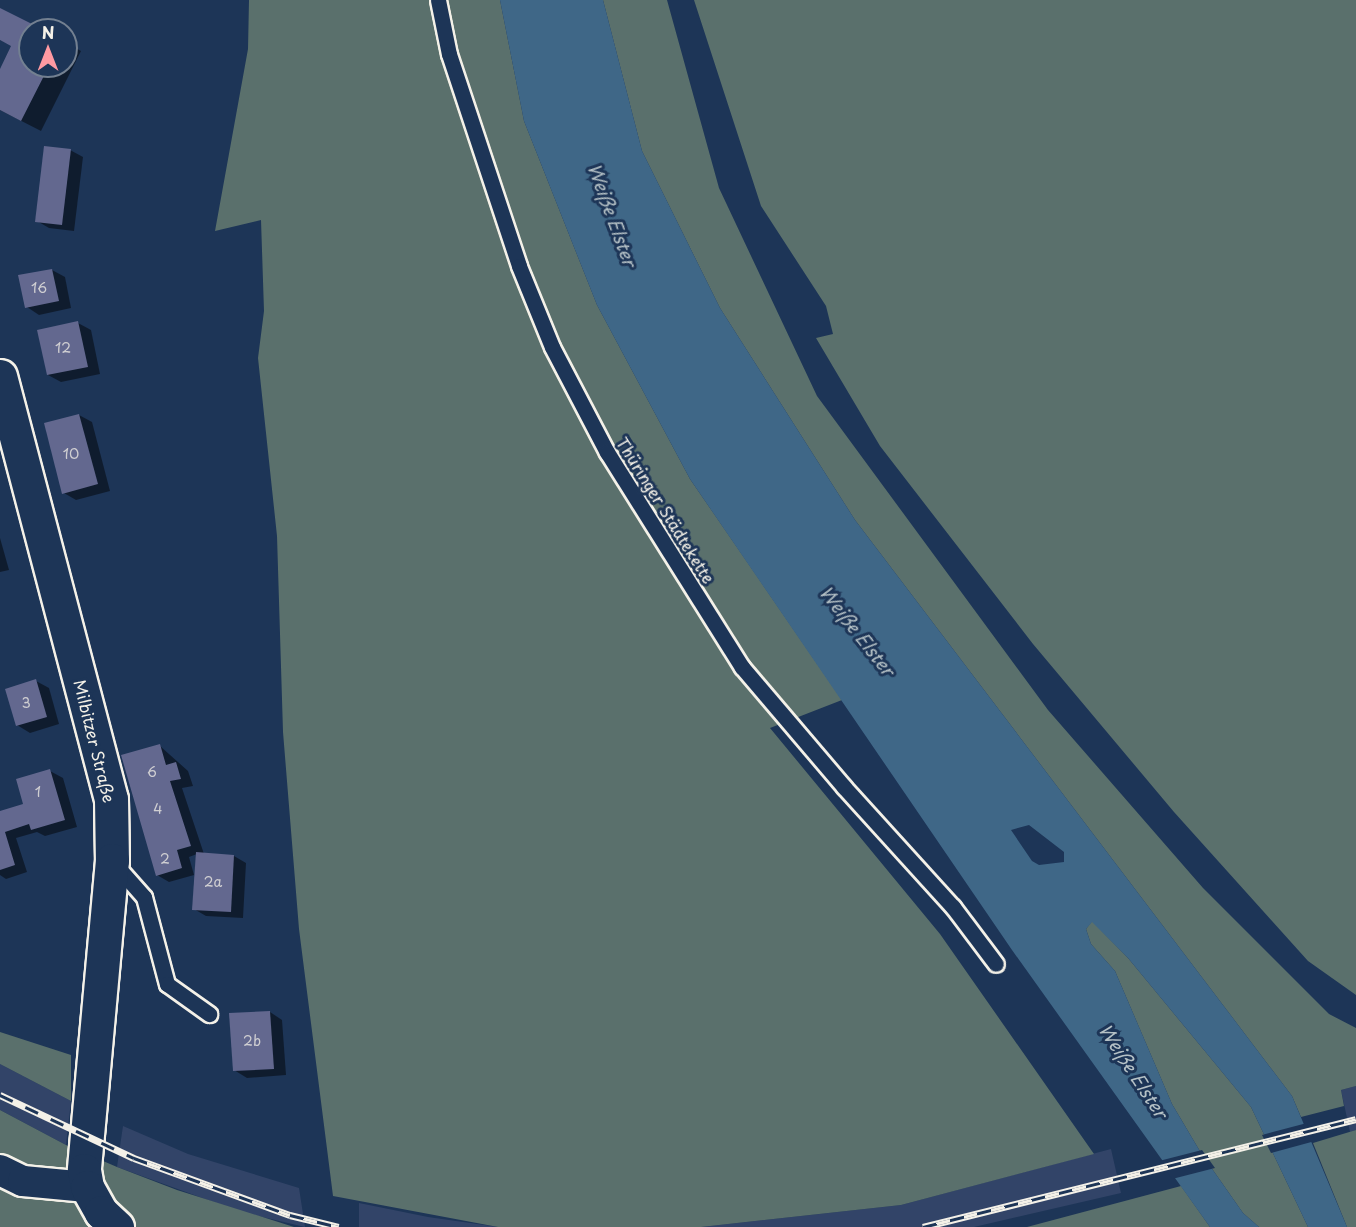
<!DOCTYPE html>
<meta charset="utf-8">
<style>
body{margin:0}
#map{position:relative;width:1356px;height:1227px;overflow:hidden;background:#1d3557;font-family:"Playpen Sans",sans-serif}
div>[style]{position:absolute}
.built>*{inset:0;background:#324468}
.green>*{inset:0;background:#5a706c}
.water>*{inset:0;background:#3f6787}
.pier>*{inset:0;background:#1d3557}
.shadow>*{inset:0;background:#0007}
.building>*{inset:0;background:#63688f}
.roads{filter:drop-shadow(2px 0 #f4f1e8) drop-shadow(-2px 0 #f4f1e8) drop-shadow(0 2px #f4f1e8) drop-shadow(0 -2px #f4f1e8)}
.service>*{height:15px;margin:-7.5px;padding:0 7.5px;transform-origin:7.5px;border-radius:7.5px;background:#1d3557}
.minor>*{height:30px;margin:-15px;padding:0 15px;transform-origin:15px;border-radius:15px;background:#1d3557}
.secondary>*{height:33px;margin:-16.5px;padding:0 16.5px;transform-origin:16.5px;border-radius:16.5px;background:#1d3557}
.rail>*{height:7px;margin-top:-3.5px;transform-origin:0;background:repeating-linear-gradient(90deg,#1d3557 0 14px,#f4f1e8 0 28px);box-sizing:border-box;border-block:2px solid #f4f1e8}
span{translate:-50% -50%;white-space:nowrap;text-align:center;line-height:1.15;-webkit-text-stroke:6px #1d3557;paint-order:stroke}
.number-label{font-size:14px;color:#d0cfd2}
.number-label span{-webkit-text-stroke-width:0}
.street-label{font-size:16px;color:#f4f1e8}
.water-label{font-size:18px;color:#b5c1c6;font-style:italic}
.north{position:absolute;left:18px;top:18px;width:60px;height:60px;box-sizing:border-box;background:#1d3557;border:2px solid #738091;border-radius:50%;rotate:0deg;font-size:16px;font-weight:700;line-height:24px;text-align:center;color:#f4f1e8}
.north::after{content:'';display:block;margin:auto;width:21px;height:27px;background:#ff9aa2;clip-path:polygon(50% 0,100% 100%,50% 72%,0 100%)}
</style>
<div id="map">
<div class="built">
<i style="clip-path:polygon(0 1064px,71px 1101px,66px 1145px,0 1110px)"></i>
<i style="clip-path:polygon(1356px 1086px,1356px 1130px,1350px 1132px,1341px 1090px)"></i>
<i style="clip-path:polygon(123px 1126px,188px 1154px,299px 1188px,305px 1227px,241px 1212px,117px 1167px)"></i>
<i style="clip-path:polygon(1111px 1149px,1121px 1193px,974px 1227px,701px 1227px,901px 1205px)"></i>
<i style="clip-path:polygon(359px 1203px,428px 1217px,498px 1227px,359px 1227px)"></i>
</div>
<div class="green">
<i style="clip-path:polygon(249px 0,500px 0,524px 121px,597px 305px,690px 479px,842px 700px,770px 728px,940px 934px,1094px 1154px,901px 1205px,701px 1227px,498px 1227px,333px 1196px,299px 929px,283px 732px,277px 536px,258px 358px,264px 311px,261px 220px,215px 231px,248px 49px)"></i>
<i style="clip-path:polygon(603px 0,667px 0,719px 188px,817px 396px,1048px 710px,1203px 888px,1329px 1014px,1356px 1028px,1356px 1086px,1341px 1090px,1344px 1106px,1301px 1117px,1292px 1096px,855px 520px,720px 308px,642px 151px)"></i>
<i style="clip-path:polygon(694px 0,1356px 0,1356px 995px,1308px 961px,1174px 812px,1033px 644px,880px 446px,816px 338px,833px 334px,826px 306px,761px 206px)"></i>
<i style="clip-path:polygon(1092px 921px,1128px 958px,1251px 1107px,1308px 1227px,1259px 1227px,1243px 1213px,1201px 1153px,1172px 1104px,1115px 971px,1091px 944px,1086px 929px)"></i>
<i style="clip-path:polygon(0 1032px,71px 1055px,71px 1101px,0 1064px)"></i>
<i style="clip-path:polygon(0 1110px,66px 1145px,117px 1167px,177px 1190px,294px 1227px,0 1227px)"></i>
<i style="clip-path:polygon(1356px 1130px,1356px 1227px,1347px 1227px,1313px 1143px)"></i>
<i style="clip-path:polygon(1181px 1186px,1210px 1227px,1027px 1227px)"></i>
</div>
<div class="water">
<i style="clip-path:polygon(evenodd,500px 0,603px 0,642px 151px,720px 308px,855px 520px,1292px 1096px,1347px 1227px,1308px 1227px,1251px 1107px,1128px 958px,1092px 922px,1086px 929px,1091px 944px,1115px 971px,1172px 1104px,1201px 1153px,1243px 1213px,1259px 1227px,1210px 1227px,1012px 950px,690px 479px,597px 305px,524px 121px,500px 0,1029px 825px,1064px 852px,1064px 862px,1039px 865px,1032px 861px,1011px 830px,1029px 825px)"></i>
</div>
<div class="pier">
<i style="clip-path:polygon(1307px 1123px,1315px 1141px,1271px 1153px,1262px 1135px)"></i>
<i style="clip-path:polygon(1202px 1150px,1215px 1168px,1172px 1179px,1159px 1161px)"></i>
</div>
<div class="shadow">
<i style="clip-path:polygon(0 10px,41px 30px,30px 30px,30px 66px,66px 66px,66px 43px,81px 51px,41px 131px,0 110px,0 72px,13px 46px,0 40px)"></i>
<i style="clip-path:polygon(70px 150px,83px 157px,74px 231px,49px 228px,37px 221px)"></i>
<i style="clip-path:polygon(52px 270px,65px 277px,71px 308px,39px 315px,27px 307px)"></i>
<i style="clip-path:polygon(78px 323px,91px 330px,100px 374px,61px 382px,48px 375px)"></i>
<i style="clip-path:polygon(79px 415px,92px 422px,110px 491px,76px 500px,64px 493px)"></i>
<i style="clip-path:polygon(0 538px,9px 570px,0 572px)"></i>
<i style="clip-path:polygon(36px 681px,49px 688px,59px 724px,30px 733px,17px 725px)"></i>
<i style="clip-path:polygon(160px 746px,188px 771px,193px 786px,182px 788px,204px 854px,234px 856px,246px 863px,243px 918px,206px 916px,194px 909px,197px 854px,189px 857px,194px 875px,169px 882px,157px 875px)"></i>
<i style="clip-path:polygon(50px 771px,63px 778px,77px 827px,45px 836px,37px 832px,16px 838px,27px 872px,6px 879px,0 875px,0 813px,24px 805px)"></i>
<i style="clip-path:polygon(270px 1012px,282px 1020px,286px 1075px,247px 1078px,234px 1070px)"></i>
</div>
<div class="building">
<i style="clip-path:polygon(0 8px,44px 30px,30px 30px,30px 66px,49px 66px,21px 121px,0 110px,0 69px,11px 46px,0 40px)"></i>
<i style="clip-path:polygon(44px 146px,71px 149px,62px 225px,35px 222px)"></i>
<i style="clip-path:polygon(52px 269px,59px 301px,25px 308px,18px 275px)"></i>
<i style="clip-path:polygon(78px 321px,88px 367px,47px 375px,37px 330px)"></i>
<i style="clip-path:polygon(79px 414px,98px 484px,62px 494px,44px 423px)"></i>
<i style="clip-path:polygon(36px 679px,47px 717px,16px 726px,5px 689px)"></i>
<i style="clip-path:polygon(160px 744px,166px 765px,176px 762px,181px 779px,170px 781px,191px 846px,177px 850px,182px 868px,156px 876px,121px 755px)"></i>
<i style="clip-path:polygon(50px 769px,65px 820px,31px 830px,29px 824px,5px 832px,15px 865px,0 870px,0 811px,23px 804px,16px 779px)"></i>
<i style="clip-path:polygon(196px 852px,234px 855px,231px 912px,192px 910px)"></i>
<i style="clip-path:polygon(270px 1011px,274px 1069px,233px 1071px,229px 1013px)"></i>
</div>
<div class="roads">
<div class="service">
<i style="left:438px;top:0;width:55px;rotate:78.5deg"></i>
<i style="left:449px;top:54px;width:223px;rotate:71.7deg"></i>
<i style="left:519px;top:266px;width:87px;rotate:67.8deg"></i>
<i style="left:552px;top:347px;width:119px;rotate:62.4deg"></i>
<i style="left:607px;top:452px;width:254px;rotate:57.9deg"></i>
<i style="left:742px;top:667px;width:157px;rotate:49.6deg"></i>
<i style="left:844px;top:787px;width:162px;rotate:47.8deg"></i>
<i style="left:953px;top:907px;width:71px;rotate:53deg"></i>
<i style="left:113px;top:862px;width:47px;rotate:48.5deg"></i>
<i style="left:144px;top:897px;width:90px;rotate:75.2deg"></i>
<i style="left:167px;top:984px;width:52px;rotate:35.5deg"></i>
</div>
<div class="minor">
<i style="left:0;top:1170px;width:25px;rotate:26deg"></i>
<i style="left:23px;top:1181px;width:64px;rotate:5.4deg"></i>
</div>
<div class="secondary">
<i style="left:0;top:376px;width:437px;rotate:75.3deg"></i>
<i style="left:111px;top:799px;width:61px;rotate:89.1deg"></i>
<i style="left:112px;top:860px;width:311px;rotate:95.2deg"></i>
<i style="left:84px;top:1170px;width:17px;rotate:80deg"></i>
<i style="left:87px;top:1187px;width:29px;rotate:61deg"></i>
<i style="left:101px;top:1212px;width:22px;rotate:43deg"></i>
</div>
</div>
<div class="rail">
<i style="left:0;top:1095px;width:148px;rotate:25.2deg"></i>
<i style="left:134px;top:1158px;width:166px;rotate:20.1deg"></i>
<i style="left:290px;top:1215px;width:50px;rotate:13.8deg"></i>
<i style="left:923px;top:1227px;width:446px;rotate:-14deg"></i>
</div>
<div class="number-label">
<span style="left:39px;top:288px">16</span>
<span style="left:63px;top:348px">12</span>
<span style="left:71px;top:454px">10</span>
<span style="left:26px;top:703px">3</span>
<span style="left:152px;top:772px">6</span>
<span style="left:38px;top:792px">1</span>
<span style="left:158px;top:809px">4</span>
<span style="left:165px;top:859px">2</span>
<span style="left:213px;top:882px">2a</span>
<span style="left:252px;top:1041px">2b</span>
</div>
<div class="street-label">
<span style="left:666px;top:510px;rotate:58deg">Thüringer Städtekette</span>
<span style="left:95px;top:741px;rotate:76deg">Milbitzer Straße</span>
</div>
<div class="water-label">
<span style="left:612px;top:215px;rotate:70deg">Weiße Elster</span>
<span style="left:857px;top:631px;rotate:52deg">Weiße Elster</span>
<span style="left:1133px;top:1071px;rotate:57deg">Weiße Elster</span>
</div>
<div class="north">N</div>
</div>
